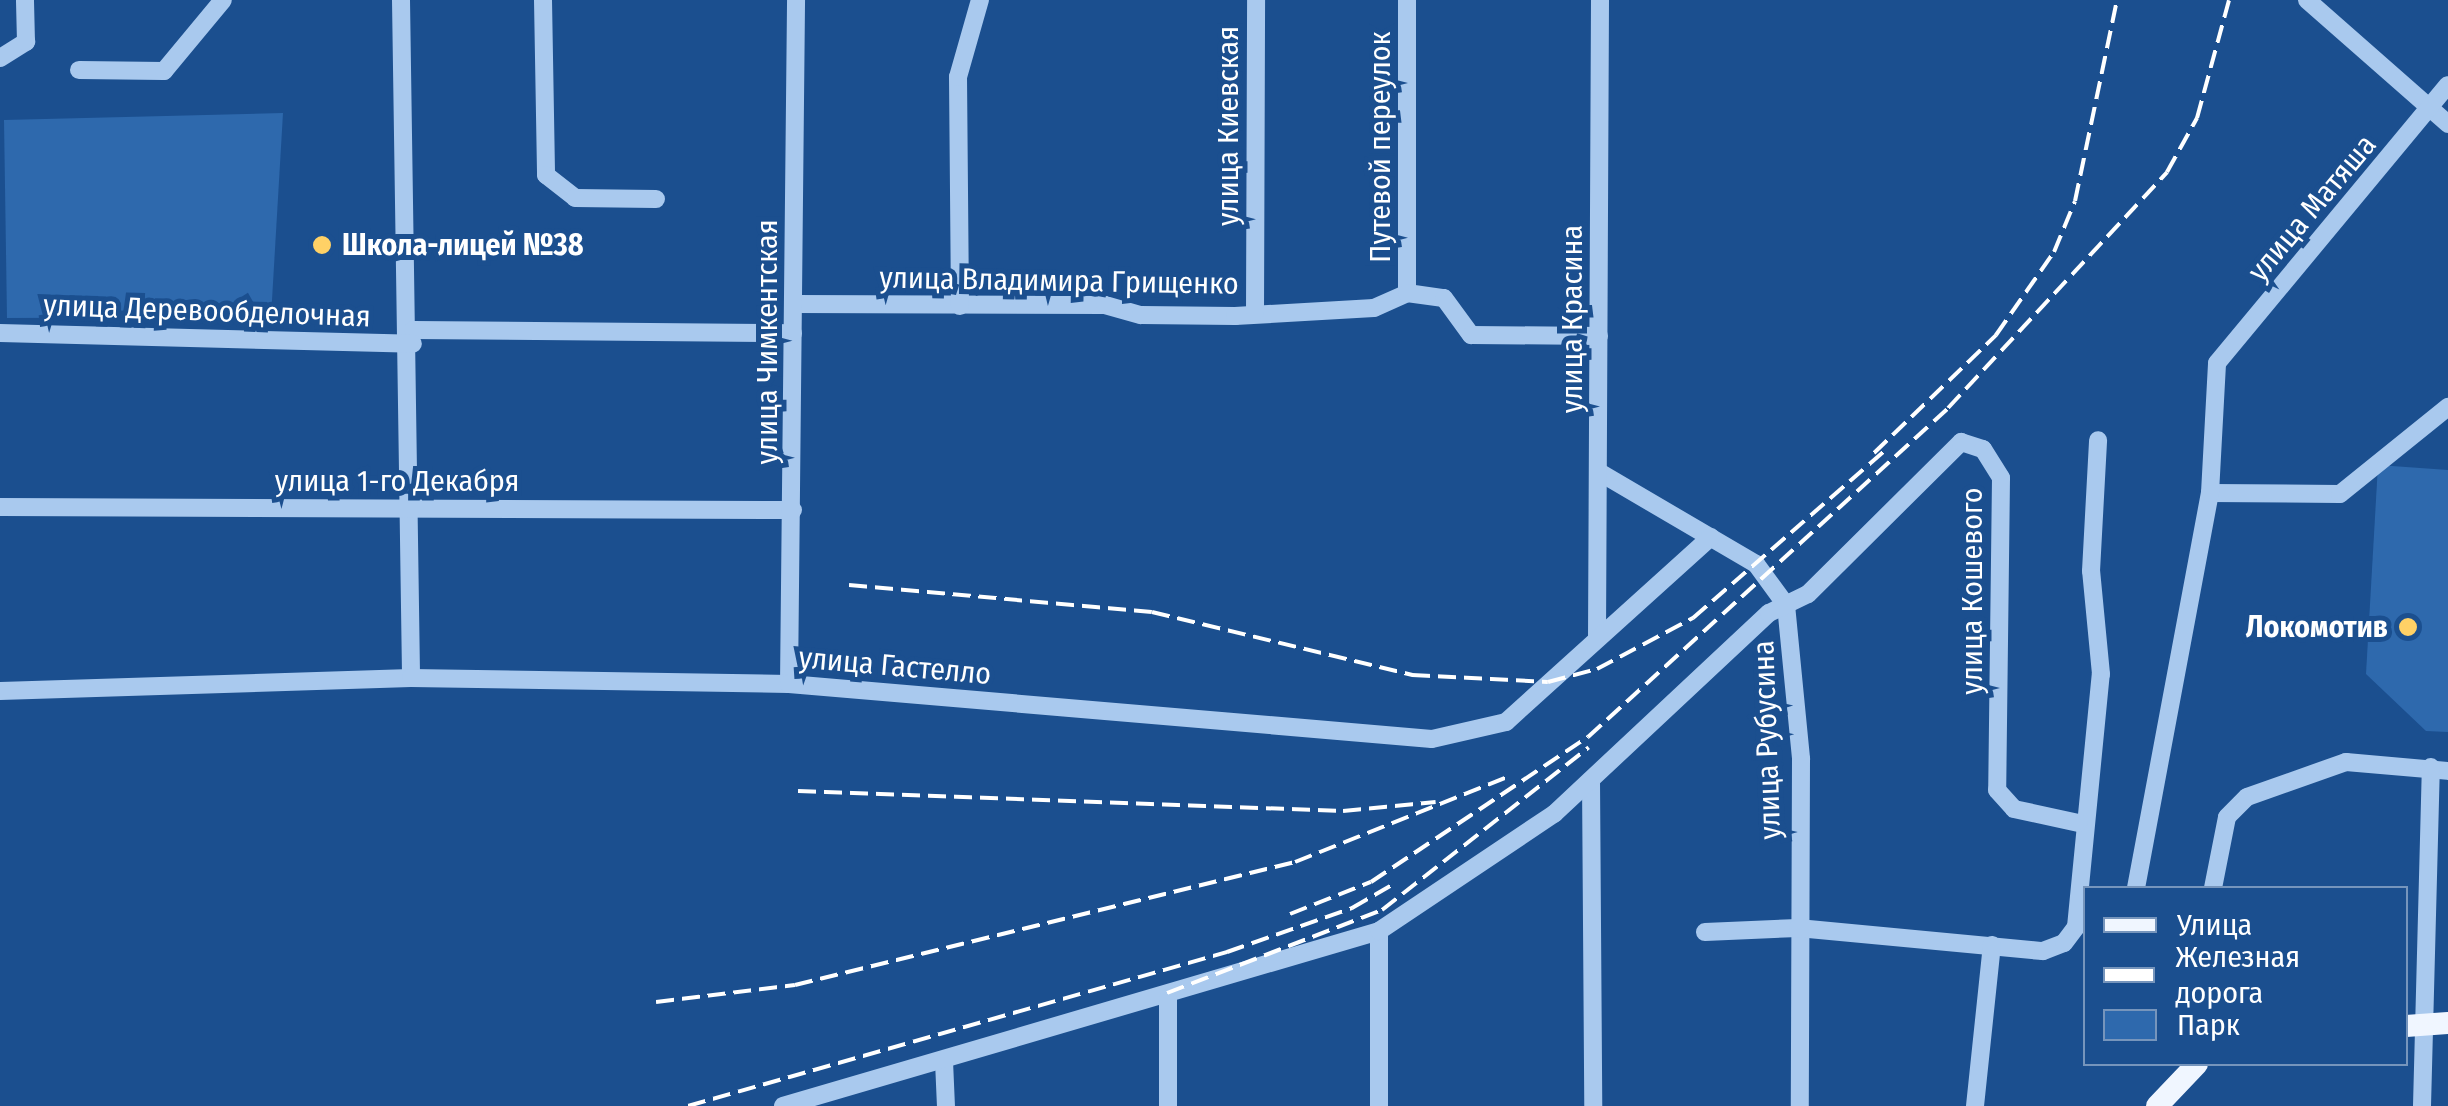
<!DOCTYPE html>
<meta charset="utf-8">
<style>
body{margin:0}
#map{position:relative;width:2448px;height:1106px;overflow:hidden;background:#1b4f8f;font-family:"Fira Sans Condensed",sans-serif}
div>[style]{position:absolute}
.green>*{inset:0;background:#2e69ad}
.minor>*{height:18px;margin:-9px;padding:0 9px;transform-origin:9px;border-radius:9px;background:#a9c9ee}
.major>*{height:22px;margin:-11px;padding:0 11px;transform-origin:11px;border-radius:11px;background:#f0f6ff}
.rail>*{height:4px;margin-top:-2px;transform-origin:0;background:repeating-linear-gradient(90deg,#fff 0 18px,transparent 0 26px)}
.dots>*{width:28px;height:28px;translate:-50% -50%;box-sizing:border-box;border:5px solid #1b4f8f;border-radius:50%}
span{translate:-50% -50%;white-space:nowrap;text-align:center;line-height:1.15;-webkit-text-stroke:10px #1b4f8f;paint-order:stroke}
.street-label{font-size:30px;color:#fff}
.poi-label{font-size:30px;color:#fff;font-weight:700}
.left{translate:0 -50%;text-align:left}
.right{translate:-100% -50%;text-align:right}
.legend{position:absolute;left:2083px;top:886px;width:325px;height:180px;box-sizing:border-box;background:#1b4f8f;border:2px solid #7695bc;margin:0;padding:12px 18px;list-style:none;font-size:30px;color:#fff}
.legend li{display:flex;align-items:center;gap:20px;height:50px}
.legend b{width:50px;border:2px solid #7695bc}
</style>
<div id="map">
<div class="green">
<i style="clip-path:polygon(283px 113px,271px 317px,7px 318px,4px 120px)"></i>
<i style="clip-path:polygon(2378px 465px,2448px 470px,2448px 732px,2426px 731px,2366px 674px)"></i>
</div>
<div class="minor">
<i style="left:401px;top:0;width:678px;rotate:89.15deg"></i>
<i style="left:543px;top:0;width:175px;rotate:89deg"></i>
<i style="left:546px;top:175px;width:37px;rotate:38deg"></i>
<i style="left:575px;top:198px;width:81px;rotate:0.7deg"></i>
<i style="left:1407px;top:0;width:293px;rotate:90deg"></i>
<i style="left:2307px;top:0;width:188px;rotate:41.3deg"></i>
<i style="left:0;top:58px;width:31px;rotate:-32deg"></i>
<i style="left:26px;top:42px;width:42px;rotate:-91.4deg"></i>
<i style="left:79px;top:70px;width:85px;rotate:0.7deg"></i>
<i style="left:164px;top:71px;width:92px;rotate:-50.3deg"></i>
<i style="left:794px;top:304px;width:311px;rotate:0.2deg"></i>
<i style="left:1105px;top:305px;width:37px;rotate:16deg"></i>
<i style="left:1141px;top:315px;width:94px;rotate:0.6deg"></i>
<i style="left:1235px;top:316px;width:139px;rotate:-3.3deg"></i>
<i style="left:1374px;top:308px;width:36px;rotate:-24deg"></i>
<i style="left:1407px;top:293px;width:37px;rotate:8deg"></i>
<i style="left:1444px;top:298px;width:46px;rotate:53.9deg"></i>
<i style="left:1471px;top:335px;width:128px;rotate:0.4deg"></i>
<i style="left:960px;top:306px;width:229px;rotate:-90.5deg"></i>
<i style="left:958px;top:77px;width:80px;rotate:-74.1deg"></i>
<i style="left:1255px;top:312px;width:312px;rotate:-89.8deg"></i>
<i style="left:413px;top:330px;width:380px;rotate:0.5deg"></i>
<i style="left:0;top:333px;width:413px;rotate:1.5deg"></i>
<i style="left:1599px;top:472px;width:182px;rotate:30.4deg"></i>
<i style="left:1756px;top:564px;width:51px;rotate:53.8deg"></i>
<i style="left:1786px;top:605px;width:155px;rotate:84.4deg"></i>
<i style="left:1801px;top:759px;width:347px;rotate:90.2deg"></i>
<i style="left:2210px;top:493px;width:130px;rotate:0.4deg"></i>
<i style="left:2340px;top:494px;width:139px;rotate:-38.9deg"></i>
<i style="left:0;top:507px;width:793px;rotate:0.22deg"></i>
<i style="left:1597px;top:638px;width:638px;rotate:-89.73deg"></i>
<i style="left:789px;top:684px;width:684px;rotate:-89.41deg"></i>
<i style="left:0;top:691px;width:411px;rotate:-1.8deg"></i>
<i style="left:411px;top:678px;width:378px;rotate:0.9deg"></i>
<i style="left:789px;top:684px;width:645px;rotate:4.89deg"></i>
<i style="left:1432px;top:739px;width:76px;rotate:-12.9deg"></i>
<i style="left:1506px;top:722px;width:276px;rotate:-42.1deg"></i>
<i style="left:1591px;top:780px;width:326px;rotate:89.6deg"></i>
<i style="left:2136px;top:888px;width:402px;rotate:-79.4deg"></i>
<i style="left:2210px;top:493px;width:130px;rotate:-86.9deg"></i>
<i style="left:2217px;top:363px;width:361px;rotate:-50.3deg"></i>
<i style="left:2213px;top:888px;width:72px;rotate:-78.8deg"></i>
<i style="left:2227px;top:817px;width:28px;rotate:-45deg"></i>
<i style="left:2247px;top:797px;width:105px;rotate:-19.5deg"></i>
<i style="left:2346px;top:762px;width:102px;rotate:5deg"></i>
<i style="left:1379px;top:931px;width:175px;rotate:90deg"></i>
<i style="left:1705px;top:932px;width:93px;rotate:-2.5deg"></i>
<i style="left:1798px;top:928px;width:246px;rotate:5.4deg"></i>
<i style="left:2043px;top:951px;width:22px;rotate:-21deg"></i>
<i style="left:2064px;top:943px;width:20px;rotate:-53deg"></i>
<i style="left:2076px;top:927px;width:254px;rotate:-84.4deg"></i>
<i style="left:2101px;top:674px;width:103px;rotate:-95.5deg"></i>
<i style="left:2091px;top:571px;width:131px;rotate:-86.9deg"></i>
<i style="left:944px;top:1061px;width:45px;rotate:87.5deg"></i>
<i style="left:783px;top:1106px;width:621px;rotate:-16.36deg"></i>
<i style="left:1379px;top:931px;width:211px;rotate:-33.8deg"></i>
<i style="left:1554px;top:814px;width:294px;rotate:-43.1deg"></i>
<i style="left:1769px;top:613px;width:43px;rotate:-26deg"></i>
<i style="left:1808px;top:594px;width:216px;rotate:-44.8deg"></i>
<i style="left:1961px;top:442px;width:23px;rotate:18deg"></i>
<i style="left:1983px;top:449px;width:34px;rotate:58deg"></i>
<i style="left:2001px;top:478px;width:312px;rotate:90.7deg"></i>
<i style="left:1997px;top:790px;width:25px;rotate:48deg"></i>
<i style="left:2014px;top:809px;width:66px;rotate:12.2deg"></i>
<i style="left:1168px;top:1106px;width:108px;rotate:-90deg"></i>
<i style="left:1975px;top:1106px;width:162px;rotate:-84deg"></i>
<i style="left:2422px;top:1106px;width:339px;rotate:-88.5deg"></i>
</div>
<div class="major">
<i style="left:2406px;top:1026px;width:42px;rotate:-4.1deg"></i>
<i style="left:2157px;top:1106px;width:58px;rotate:-46.4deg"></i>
</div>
<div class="rail">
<i style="left:1874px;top:453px;width:170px;rotate:-44deg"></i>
<i style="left:1996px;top:335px;width:101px;rotate:-55.1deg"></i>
<i style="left:2054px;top:252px;width:55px;rotate:-67.6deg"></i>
<i style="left:2075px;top:201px;width:205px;rotate:-78.2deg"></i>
<i style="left:849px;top:585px;width:304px;rotate:5.1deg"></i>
<i style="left:1152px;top:612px;width:268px;rotate:13.6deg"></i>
<i style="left:1412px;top:675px;width:136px;rotate:2.9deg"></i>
<i style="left:1548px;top:682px;width:51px;rotate:-14.9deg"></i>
<i style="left:1597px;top:669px;width:109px;rotate:-28deg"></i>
<i style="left:1693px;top:618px;width:257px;rotate:-41.1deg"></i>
<i style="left:798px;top:791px;width:545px;rotate:2.1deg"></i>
<i style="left:1343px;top:811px;width:93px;rotate:-5.5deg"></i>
<i style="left:1290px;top:914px;width:87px;rotate:-21.6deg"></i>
<i style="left:1371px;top:882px;width:261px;rotate:-33.8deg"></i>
<i style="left:1588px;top:737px;width:488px;rotate:-42.4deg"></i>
<i style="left:1948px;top:408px;width:322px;rotate:-47.1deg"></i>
<i style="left:2167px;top:172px;width:62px;rotate:-60.9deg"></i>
<i style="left:2197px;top:118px;width:122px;rotate:-74.8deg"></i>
<i style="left:1167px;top:993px;width:230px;rotate:-21.1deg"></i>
<i style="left:1382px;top:910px;width:263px;rotate:-38.2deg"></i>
<i style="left:656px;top:1002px;width:140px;rotate:-7deg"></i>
<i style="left:795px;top:985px;width:515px;rotate:-13.82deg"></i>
<i style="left:1295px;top:862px;width:229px;rotate:-21.8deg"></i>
<i style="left:688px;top:1106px;width:561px;rotate:-15.95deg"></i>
<i style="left:1227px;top:952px;width:133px;rotate:-19.4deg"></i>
<i style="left:1352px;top:908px;width:46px;rotate:-29.9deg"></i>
</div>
<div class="dots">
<i style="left:322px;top:245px;background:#ffd166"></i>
<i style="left:2408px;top:627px;background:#ffd166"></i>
</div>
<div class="street-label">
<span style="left:1228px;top:126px;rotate:-90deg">улица Киевская</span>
<span style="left:1380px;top:147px;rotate:-90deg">Путевой переулок</span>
<span style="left:2312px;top:208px;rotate:-50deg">улица Матяша</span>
<span style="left:1059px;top:281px;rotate:1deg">улица Владимира Грищенко</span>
<span style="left:207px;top:311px;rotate:2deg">улица Деревообделочная</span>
<span style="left:1572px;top:319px;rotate:-90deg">улица Красина</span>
<span style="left:767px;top:342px;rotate:-90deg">улица Чимкентская</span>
<span style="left:397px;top:481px">улица 1-го Декабря</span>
<span style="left:1972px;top:591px;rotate:-90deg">улица Кошевого</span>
<span style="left:895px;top:666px;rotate:5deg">улица Гастелло</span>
<span style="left:1767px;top:740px;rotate:-92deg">улица Рубусина</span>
</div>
<div class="poi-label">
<span class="left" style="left:342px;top:245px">Школа-лицей №38</span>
<span class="right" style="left:2388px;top:627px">Локомотив</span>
</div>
<ul class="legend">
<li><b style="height:12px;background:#f0f6ff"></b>Улица</li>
<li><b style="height:12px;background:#fff"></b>Железная дорога</li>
<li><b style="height:28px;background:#2e69ad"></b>Парк</li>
</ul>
</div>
